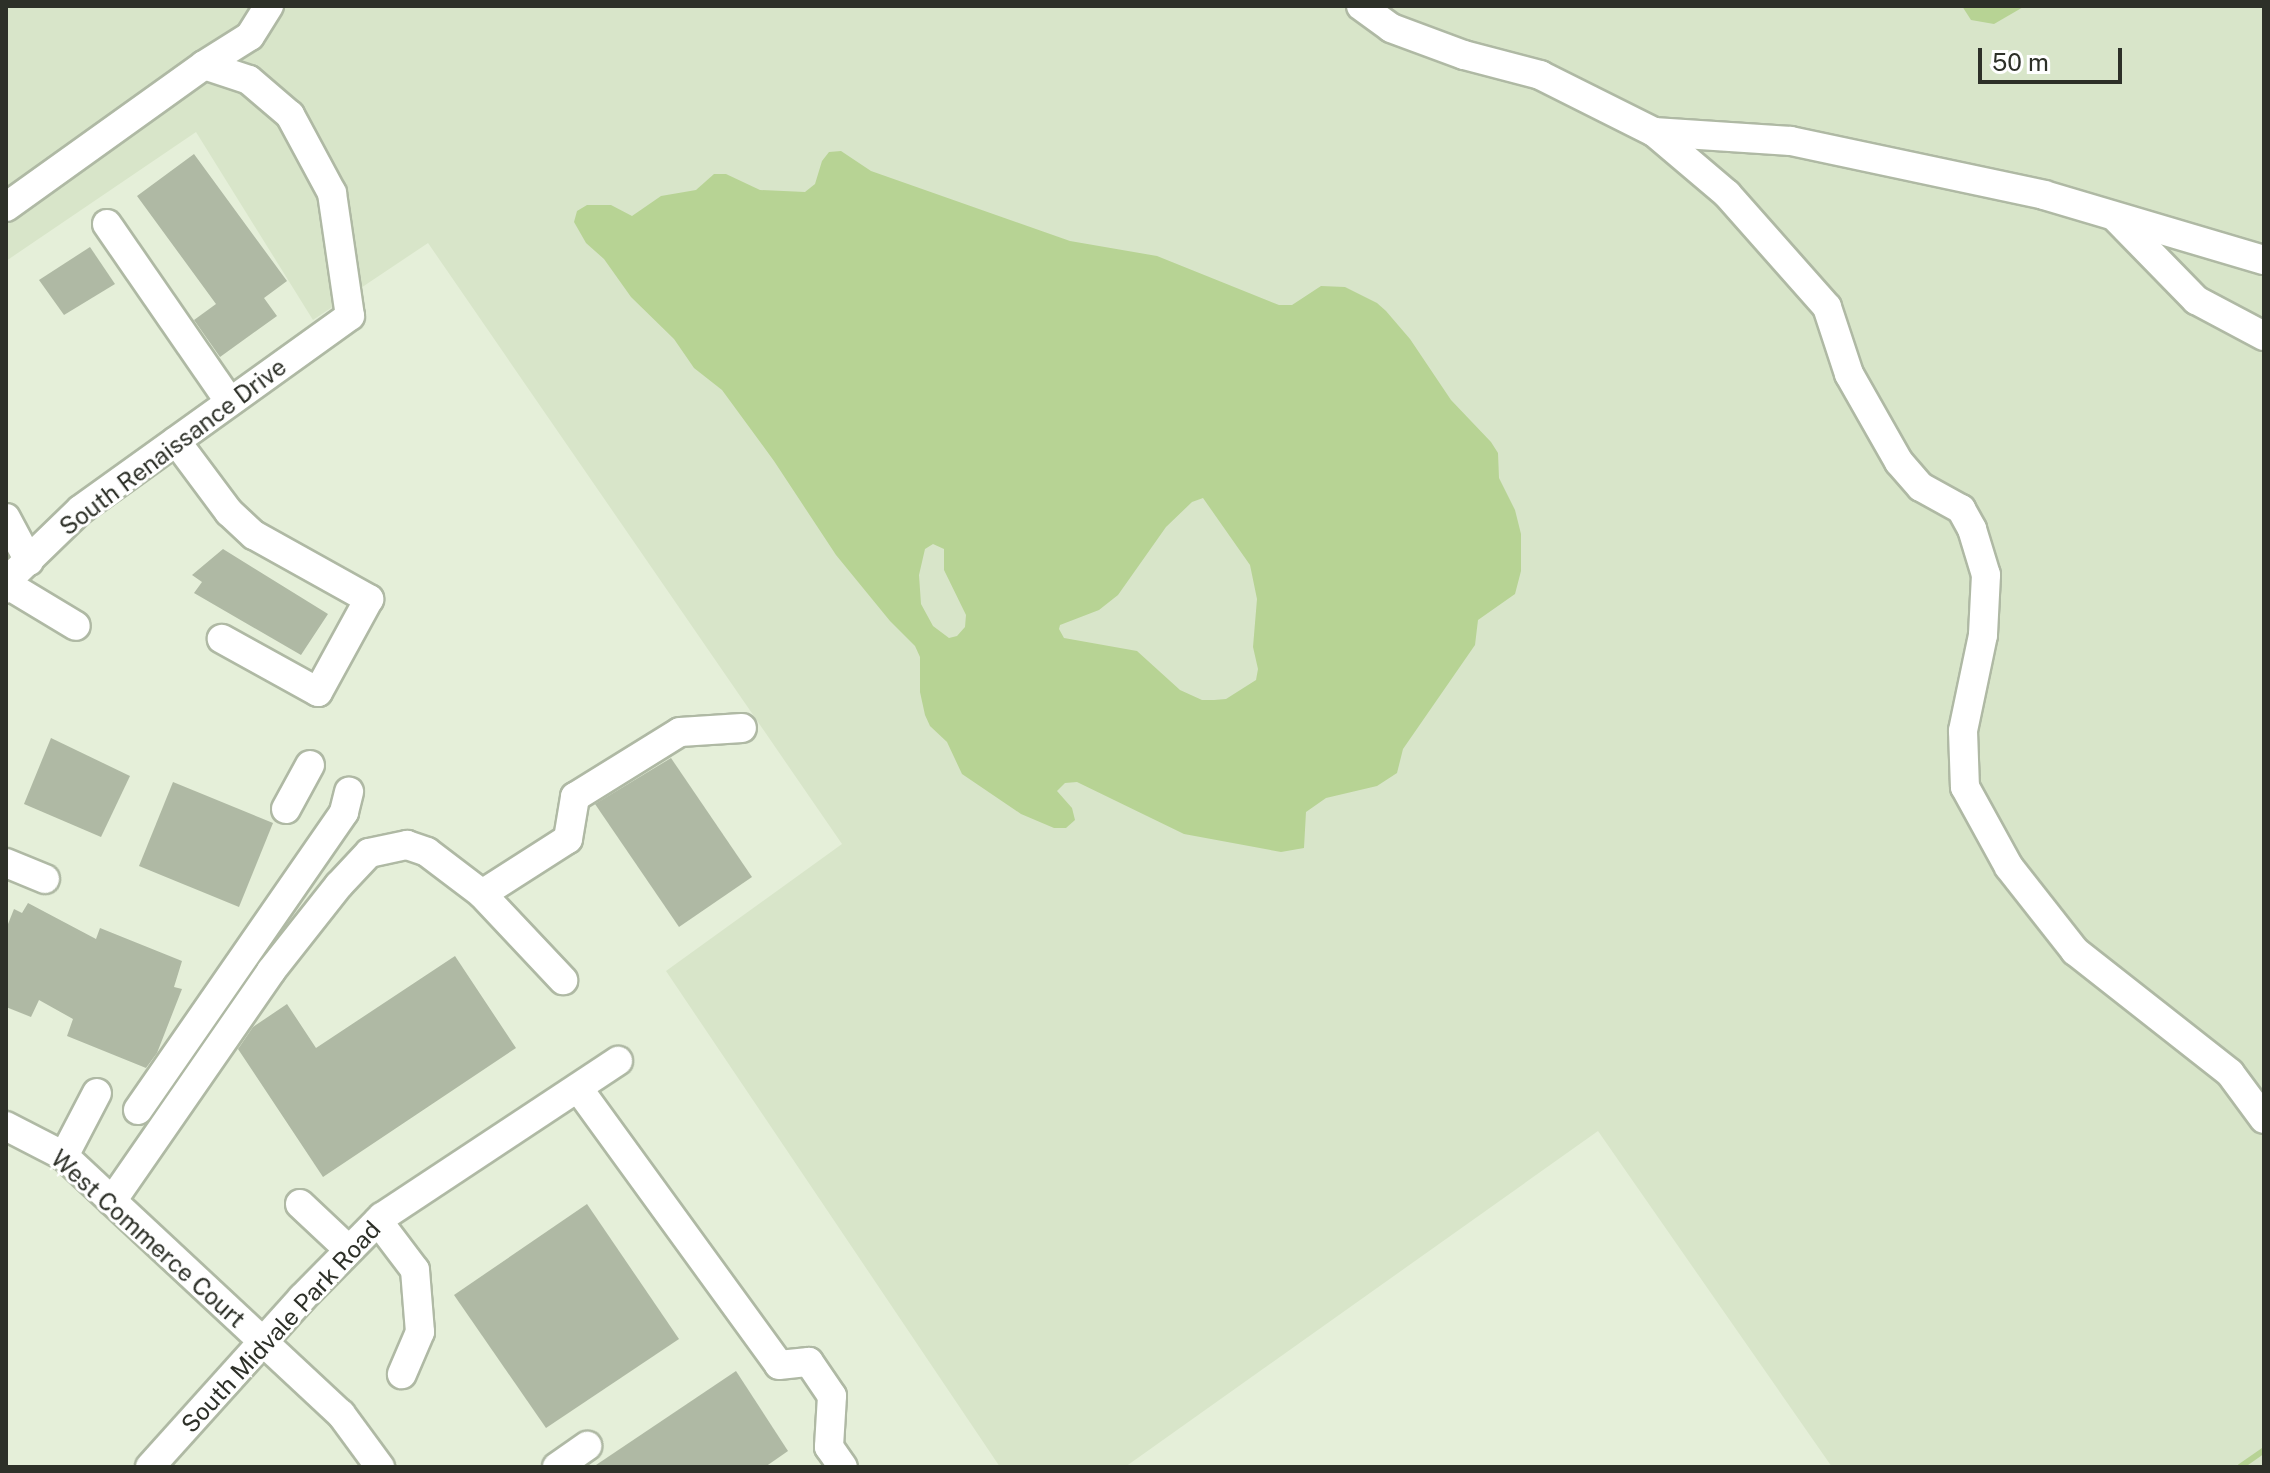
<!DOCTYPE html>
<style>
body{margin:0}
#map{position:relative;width:2270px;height:1473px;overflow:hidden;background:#e5efd9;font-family:"Public Sans",sans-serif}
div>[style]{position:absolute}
.built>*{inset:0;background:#d8e5c9}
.water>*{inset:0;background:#b7d394}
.stream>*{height:6px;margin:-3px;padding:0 3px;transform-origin:3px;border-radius:3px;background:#b7d394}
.building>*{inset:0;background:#afb9a4}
.roads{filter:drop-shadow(2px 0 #afb9a4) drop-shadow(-2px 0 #afb9a4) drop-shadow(0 2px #afb9a4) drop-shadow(0 -2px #afb9a4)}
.minor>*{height:28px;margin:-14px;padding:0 14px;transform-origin:14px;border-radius:14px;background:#fff}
span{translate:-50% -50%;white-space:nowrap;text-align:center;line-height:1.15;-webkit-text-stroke:6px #fff;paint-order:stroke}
.street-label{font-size:24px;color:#2d3028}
.frame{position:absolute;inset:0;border:8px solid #2d3028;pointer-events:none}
.scale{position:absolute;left:1978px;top:48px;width:144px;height:36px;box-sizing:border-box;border:4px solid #2d3028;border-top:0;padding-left:10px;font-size:24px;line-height:28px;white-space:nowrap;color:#2d3028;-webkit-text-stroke:6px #fff;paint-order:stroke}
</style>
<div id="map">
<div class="built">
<i style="clip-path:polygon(6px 6px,2264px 6px,2264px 1467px,1832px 1467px,1598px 1131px,1125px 1467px,1000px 1467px,666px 971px,842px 844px,428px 243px,313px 320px,196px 132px,6px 261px)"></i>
</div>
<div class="water">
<i style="clip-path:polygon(1962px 6px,2025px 6px,1994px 24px,1971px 20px)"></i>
<i style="clip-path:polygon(evenodd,841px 151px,871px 171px,1070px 241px,1157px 256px,1279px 305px,1292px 305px,1321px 286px,1345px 287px,1377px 303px,1386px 311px,1410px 339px,1451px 400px,1491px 442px,1498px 453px,1499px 478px,1515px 510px,1521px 534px,1521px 571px,1515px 594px,1478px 620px,1475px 645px,1403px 749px,1397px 773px,1377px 786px,1326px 798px,1306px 812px,1304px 848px,1281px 852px,1184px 834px,1077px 782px,1065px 783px,1057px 791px,1072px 808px,1075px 820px,1066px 828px,1054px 828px,1021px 814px,962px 774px,947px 742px,930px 726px,925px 715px,920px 692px,920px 657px,915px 646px,890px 621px,836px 555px,774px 461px,722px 390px,694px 368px,674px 339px,631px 297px,604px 259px,586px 243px,574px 222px,577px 211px,587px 205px,611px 205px,632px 216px,661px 196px,696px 190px,714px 174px,726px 174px,760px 190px,805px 192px,815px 184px,822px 161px,829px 152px,841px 151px,1203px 498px,1250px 565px,1257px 599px,1253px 647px,1258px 669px,1256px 680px,1226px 699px,1214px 700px,1202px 700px,1180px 690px,1137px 651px,1064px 638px,1059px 629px,1060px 625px,1099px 610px,1118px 595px,1166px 527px,1192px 502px,1203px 498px,841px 151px,933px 544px,944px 549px,944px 570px,966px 615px,965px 627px,957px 636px,949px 638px,933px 626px,921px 604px,919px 575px,925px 549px,933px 544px)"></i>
</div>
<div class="stream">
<i style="left:2240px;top:1467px;width:29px;rotate:-35deg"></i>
</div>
<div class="building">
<i style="clip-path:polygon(194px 154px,287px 281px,264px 298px,277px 316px,220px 357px,194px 320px,216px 304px,137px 196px)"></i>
<i style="clip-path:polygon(90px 247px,115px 284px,64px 315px,39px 280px)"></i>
<i style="clip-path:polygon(223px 549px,328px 614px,301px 655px,194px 593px,202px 582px,192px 575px)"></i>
<i style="clip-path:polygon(51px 738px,130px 776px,101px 837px,24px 804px)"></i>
<i style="clip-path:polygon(671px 758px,752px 877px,679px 927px,595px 804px)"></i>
<i style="clip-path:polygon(173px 782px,273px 823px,239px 907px,139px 866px)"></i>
<i style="clip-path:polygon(28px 903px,96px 939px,100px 928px,182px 961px,174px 987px,182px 989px,157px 1053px,146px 1068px,67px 1036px,73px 1019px,39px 1000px,31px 1017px,6px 1007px,6px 929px,14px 909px,22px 913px)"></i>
<i style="clip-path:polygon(455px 956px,516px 1048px,323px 1177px,238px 1049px,253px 1027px,287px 1004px,316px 1048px)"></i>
<i style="clip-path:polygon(587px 1204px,679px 1339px,546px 1428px,454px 1295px)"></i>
<i style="clip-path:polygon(736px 1371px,788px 1451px,765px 1467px,593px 1467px)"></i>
</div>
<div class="roads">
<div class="minor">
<i style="left:1361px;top:6px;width:37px;rotate:36deg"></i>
<i style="left:1391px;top:28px;width:78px;rotate:20.3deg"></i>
<i style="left:1464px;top:55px;width:79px;rotate:14.7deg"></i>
<i style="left:1540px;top:75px;width:127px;rotate:26.6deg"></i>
<i style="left:1654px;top:132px;width:96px;rotate:40.3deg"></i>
<i style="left:1727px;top:194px;width:151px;rotate:48.5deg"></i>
<i style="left:1827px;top:307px;width:71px;rotate:71.8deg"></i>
<i style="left:1849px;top:374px;width:101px;rotate:60.4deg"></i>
<i style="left:1899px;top:462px;width:33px;rotate:49deg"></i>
<i style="left:1921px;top:487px;width:46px;rotate:28.8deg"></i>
<i style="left:1961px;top:509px;width:23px;rotate:61deg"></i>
<i style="left:1972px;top:529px;width:48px;rotate:73.1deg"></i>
<i style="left:1986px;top:575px;width:60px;rotate:92.9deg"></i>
<i style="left:1983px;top:635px;width:98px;rotate:101.8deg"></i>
<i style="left:1963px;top:731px;width:56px;rotate:88deg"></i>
<i style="left:1965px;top:787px;width:91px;rotate:61.2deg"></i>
<i style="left:2009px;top:867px;width:107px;rotate:51.8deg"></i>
<i style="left:2075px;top:951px;width:197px;rotate:38.2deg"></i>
<i style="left:2230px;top:1073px;width:57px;rotate:53.5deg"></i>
<i style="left:204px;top:65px;width:54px;rotate:-32.2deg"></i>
<i style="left:250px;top:36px;width:36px;rotate:-58deg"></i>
<i style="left:1654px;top:132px;width:137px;rotate:3.8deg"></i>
<i style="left:1791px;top:141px;width:259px;rotate:12deg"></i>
<i style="left:2044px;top:195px;width:229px;rotate:16.5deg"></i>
<i style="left:6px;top:207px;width:244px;rotate:-35.6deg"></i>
<i style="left:204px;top:65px;width:47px;rotate:18.4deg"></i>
<i style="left:249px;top:80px;width:54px;rotate:40.5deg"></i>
<i style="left:290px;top:115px;width:89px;rotate:61.7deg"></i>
<i style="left:332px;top:193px;width:124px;rotate:81.7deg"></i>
<i style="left:350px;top:316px;width:332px;rotate:144.3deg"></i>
<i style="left:80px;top:510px;width:95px;rotate:135.9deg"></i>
<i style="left:12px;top:576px;width:14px;rotate:115deg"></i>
<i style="left:2116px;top:218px;width:115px;rotate:45.7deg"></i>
<i style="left:2196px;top:300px;width:77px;rotate:27.9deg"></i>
<i style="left:107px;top:224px;width:216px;rotate:55.4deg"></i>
<i style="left:176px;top:441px;width:89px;rotate:53.3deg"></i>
<i style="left:229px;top:512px;width:34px;rotate:43deg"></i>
<i style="left:254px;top:535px;width:132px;rotate:29.1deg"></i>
<i style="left:369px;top:599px;width:106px;rotate:118.7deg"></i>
<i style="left:318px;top:692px;width:110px;rotate:-151.1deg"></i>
<i style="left:6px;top:518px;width:49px;rotate:61.9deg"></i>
<i style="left:8px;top:585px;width:79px;rotate:31.1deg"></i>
<i style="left:286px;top:809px;width:50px;rotate:-61.4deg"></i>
<i style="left:6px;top:863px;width:42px;rotate:22.3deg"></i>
<i style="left:482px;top:894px;width:102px;rotate:-32.6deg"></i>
<i style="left:568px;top:839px;width:43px;rotate:-80.5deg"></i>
<i style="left:575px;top:797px;width:123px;rotate:-31.8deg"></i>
<i style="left:680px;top:732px;width:62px;rotate:-3.7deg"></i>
<i style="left:578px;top:1088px;width:342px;rotate:54deg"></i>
<i style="left:779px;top:1365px;width:30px;rotate:-6deg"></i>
<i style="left:809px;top:1362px;width:41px;rotate:55.9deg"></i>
<i style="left:832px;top:1396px;width:51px;rotate:93.4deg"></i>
<i style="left:829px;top:1447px;width:24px;rotate:55deg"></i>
<i style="left:138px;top:1110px;width:362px;rotate:-55.3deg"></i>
<i style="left:344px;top:812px;width:21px;rotate:-76deg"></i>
<i style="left:6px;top:1126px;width:65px;rotate:27.3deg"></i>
<i style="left:64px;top:1156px;width:379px;rotate:43deg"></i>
<i style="left:341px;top:1414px;width:66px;rotate:53.7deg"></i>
<i style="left:64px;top:1156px;width:71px;rotate:-62.4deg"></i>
<i style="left:112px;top:1201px;width:280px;rotate:-55.3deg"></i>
<i style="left:271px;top:971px;width:110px;rotate:-51.7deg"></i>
<i style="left:339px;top:885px;width:44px;rotate:-46.8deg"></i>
<i style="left:369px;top:853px;width:39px;rotate:-12deg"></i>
<i style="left:407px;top:845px;width:21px;rotate:19deg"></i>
<i style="left:427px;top:852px;width:68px;rotate:37.2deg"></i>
<i style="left:481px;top:893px;width:120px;rotate:46.7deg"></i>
<i style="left:300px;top:1204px;width:67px;rotate:43.2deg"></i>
<i style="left:378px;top:1221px;width:61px;rotate:52.9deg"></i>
<i style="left:415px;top:1270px;width:62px;rotate:85.4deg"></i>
<i style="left:420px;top:1332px;width:46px;rotate:113.2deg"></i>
<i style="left:150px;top:1467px;width:227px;rotate:-48deg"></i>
<i style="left:302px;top:1298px;width:114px;rotate:-45.4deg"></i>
<i style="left:382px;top:1217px;width:283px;rotate:-33.5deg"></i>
<i style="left:557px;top:1467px;width:37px;rotate:-35deg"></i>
</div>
</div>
<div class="street-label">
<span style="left:173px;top:447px;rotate:-37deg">South Renaissance Drive</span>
<span style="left:148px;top:1239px;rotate:42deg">West Commerce Court</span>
<span style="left:281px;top:1327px;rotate:-47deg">South Midvale Park Road</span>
</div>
<div class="frame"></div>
<div class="scale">50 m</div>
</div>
